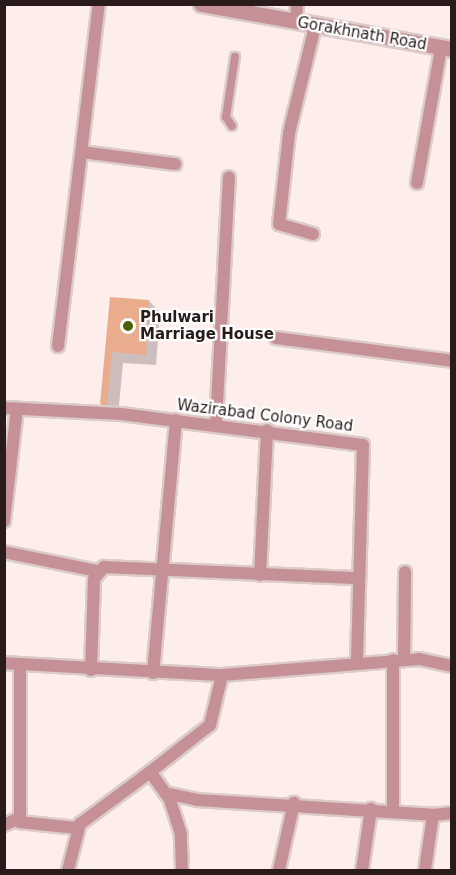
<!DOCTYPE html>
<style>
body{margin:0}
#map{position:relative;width:456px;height:875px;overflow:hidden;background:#feeeeb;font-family:"DejaVu Sans",sans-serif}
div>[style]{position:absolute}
.shadow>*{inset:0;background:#0003}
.building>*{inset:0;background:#e9ad8e}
.roads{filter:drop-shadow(2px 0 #dcccc9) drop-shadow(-2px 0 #dcccc9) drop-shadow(0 2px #dcccc9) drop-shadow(0 -2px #dcccc9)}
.pedestrian>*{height:8px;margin:-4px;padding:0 4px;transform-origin:4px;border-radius:4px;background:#c59197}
.minor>*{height:12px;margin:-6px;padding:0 6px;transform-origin:6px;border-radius:6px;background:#c59197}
.tertiary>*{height:15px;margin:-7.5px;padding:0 7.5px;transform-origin:7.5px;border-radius:7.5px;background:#c59197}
.dots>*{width:16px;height:16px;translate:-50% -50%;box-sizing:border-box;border:3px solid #fff;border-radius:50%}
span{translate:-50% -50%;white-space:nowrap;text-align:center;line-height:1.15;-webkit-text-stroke:4.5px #fff;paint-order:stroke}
.street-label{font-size:15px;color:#291b19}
.poi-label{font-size:15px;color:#291b19;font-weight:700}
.left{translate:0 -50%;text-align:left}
.frame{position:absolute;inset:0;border:6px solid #291b19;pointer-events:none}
</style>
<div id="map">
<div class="shadow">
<i style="clip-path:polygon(112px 299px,149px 301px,160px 312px,156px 365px,123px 363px,118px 416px,101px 404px)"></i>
</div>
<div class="building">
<i style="clip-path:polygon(110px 297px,149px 300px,146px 355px,112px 352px,107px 406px,100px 404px)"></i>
</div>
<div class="roads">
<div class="pedestrian">
<i style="left:232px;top:126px;width:11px;rotate:-124deg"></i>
<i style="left:226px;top:117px;width:61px;rotate:-81.5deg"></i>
</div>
<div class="minor">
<i style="left:296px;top:22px;width:18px;rotate:-87deg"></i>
<i style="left:82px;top:152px;width:94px;rotate:7.4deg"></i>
<i style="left:417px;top:183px;width:137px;rotate:-79.9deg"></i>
<i style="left:313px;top:234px;width:35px;rotate:-164deg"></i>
<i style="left:279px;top:224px;width:92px;rotate:-83.7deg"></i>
<i style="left:289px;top:133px;width:110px;rotate:-76.3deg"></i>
<i style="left:276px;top:338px;width:177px;rotate:7.4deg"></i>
<i style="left:58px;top:346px;width:344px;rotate:-83.2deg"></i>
<i style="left:4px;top:408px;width:117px;rotate:2.9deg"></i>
<i style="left:121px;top:414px;width:244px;rotate:7.3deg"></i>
<i style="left:363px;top:445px;width:219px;rotate:91.6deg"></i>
<i style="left:216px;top:424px;width:247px;rotate:-87deg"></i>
<i style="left:4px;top:521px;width:113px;rotate:-83.4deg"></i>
<i style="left:4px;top:552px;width:95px;rotate:11.5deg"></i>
<i style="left:260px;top:575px;width:145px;rotate:-87.2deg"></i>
<i style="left:393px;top:660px;width:151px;rotate:90deg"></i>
<i style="left:404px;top:660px;width:88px;rotate:-89.3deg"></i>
<i style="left:4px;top:663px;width:218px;rotate:3.2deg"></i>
<i style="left:91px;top:670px;width:91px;rotate:-88.1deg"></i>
<i style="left:94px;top:579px;width:16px;rotate:-50deg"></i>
<i style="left:104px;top:567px;width:255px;rotate:2.5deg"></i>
<i style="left:153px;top:673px;width:254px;rotate:-84.8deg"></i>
<i style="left:165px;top:793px;width:33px;rotate:12deg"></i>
<i style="left:197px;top:800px;width:236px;rotate:3.6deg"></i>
<i style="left:433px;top:815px;width:56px;rotate:98.3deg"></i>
<i style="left:433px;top:815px;width:19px;rotate:-6deg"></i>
<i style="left:19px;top:822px;width:58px;rotate:5.9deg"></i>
<i style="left:4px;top:825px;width:17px;rotate:-24deg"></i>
<i style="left:20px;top:818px;width:153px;rotate:-90deg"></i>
<i style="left:68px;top:870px;width:48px;rotate:-75.4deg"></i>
<i style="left:80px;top:824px;width:87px;rotate:-36.6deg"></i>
<i style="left:182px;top:870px;width:36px;rotate:-92deg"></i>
<i style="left:181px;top:834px;width:38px;rotate:-108deg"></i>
<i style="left:169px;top:798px;width:32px;rotate:-126deg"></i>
<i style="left:150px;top:772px;width:76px;rotate:-38.1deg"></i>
<i style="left:210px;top:725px;width:51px;rotate:-76.5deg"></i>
<i style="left:222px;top:675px;width:198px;rotate:-4.6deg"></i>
<i style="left:419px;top:659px;width:34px;rotate:12deg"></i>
<i style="left:279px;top:870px;width:69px;rotate:-77.4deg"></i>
<i style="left:362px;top:870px;width:62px;rotate:-81.6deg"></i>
</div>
<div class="tertiary">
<i style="left:201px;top:4px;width:255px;rotate:10.2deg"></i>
</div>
</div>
<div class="dots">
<i style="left:128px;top:326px;background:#4c5f04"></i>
</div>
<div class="street-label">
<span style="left:362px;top:34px;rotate:10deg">Gorakhnath Road</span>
<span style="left:265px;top:416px;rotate:7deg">Wazirabad Colony Road</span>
</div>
<div class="poi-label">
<span class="left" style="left:140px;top:326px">Phulwari<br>Marriage House</span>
</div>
<div class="frame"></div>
</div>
